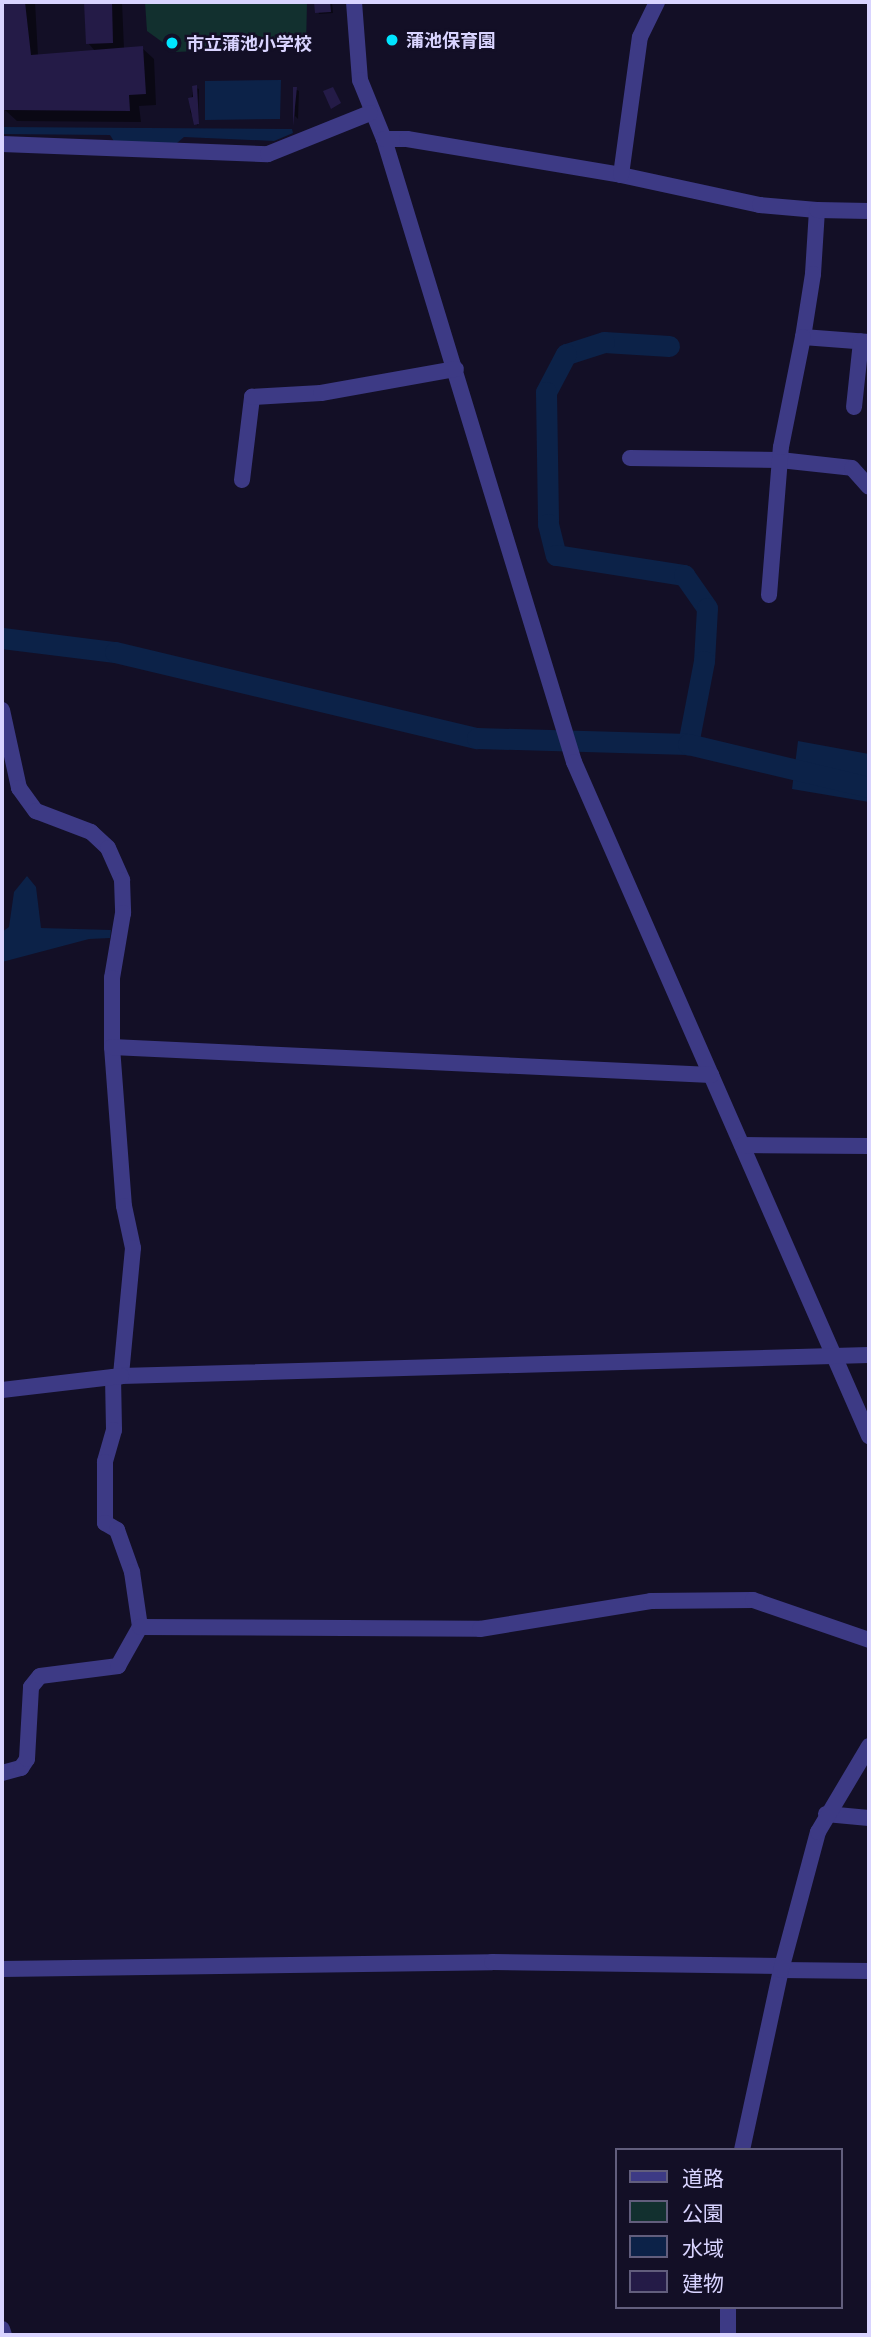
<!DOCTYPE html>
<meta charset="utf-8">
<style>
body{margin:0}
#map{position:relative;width:871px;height:2337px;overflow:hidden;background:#130f26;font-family:"Golos Text","Noto Sans JP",sans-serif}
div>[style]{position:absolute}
.green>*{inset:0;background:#12302f}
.water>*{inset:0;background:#0c2248}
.shadow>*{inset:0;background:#0007}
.canal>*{height:21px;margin:-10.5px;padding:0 10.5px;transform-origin:10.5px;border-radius:10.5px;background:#0c2248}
.building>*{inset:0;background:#241b47}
.minor>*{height:16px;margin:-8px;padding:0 8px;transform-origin:8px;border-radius:8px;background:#3d3a85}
.dots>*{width:19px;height:19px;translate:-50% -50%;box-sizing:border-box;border:4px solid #130f26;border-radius:50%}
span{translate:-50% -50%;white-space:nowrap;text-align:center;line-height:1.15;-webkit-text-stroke:5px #130f26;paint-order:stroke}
.poi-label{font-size:18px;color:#d9d4ff;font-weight:700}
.left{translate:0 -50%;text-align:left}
.frame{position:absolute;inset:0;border:4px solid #d9d4ff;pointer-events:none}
.legend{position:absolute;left:615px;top:2148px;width:228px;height:161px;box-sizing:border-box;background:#130f26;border:2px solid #625e7d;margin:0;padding:9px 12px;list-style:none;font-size:21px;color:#d9d4ff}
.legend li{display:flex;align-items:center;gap:14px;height:35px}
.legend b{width:35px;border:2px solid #625e7d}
</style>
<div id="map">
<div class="green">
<i style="clip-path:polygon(145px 2px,307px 2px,306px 46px,176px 52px,147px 31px)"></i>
</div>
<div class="water">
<i style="clip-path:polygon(281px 80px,280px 119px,205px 120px,205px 81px)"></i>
<i style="clip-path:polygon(2px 127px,292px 129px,293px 133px,274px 141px,184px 137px,177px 143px,115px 143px,110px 135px,2px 134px)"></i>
<i style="clip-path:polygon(798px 741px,869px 754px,869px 802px,792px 789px)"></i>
<i style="clip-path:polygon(27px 876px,36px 887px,41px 928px,111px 930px,110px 938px,89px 939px,2px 962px,2px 932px,9px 927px,14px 892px)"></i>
</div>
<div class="shadow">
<i style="clip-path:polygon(2px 2px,35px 2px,38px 56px,96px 52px,88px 43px,86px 2px,122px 2px,124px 49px,142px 48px,154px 59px,156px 105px,139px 106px,141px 122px,17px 121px,5px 110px)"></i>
<i style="clip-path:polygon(315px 2px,332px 2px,333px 13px,319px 14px)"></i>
<i style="clip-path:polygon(193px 87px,199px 89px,198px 126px,190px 112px)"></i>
<i style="clip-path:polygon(295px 89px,299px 91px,298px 119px,295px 116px)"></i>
</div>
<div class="canal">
<i style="left:669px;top:346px;width:65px;rotate:-176.5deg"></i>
<i style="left:604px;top:342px;width:40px;rotate:162deg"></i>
<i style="left:566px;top:354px;width:43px;rotate:117.8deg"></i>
<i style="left:546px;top:392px;width:132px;rotate:89.1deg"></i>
<i style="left:548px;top:524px;width:32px;rotate:76deg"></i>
<i style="left:556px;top:555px;width:130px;rotate:8.9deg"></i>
<i style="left:684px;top:575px;width:40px;rotate:55.1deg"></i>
<i style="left:707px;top:608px;width:53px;rotate:93.2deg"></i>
<i style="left:704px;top:661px;width:85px;rotate:100.9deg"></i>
<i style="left:2px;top:638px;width:114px;rotate:7.1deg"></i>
<i style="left:115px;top:652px;width:372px;rotate:13.4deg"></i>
<i style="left:477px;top:738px;width:211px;rotate:1.6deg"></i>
<i style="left:688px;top:744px;width:186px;rotate:13.4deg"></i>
</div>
<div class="building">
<i style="clip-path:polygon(2px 2px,25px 2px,31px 55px,143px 46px,146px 94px,129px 95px,130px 111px,4px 110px)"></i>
<i style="clip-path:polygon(84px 2px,112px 2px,113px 43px,86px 44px)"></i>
<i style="clip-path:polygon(314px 2px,330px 2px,331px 12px,315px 13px)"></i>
<i style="clip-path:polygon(197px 85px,199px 124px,194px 125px,188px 98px,193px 97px,192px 86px)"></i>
<i style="clip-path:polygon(293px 87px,297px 87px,293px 126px)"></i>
<i style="clip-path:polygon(333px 87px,341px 103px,331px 109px,323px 91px)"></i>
</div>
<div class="minor">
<i style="left:354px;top:2px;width:78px;rotate:85.6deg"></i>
<i style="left:360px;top:80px;width:64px;rotate:67.9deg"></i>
<i style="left:384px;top:139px;width:651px;rotate:73.04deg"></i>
<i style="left:574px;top:762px;width:736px;rotate:66.36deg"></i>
<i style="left:384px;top:139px;width:23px"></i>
<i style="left:407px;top:139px;width:217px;rotate:9.5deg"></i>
<i style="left:621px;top:175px;width:142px;rotate:12.2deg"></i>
<i style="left:760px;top:205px;width:57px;rotate:5deg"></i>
<i style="left:817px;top:210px;width:64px;rotate:93.6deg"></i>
<i style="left:813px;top:274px;width:64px;rotate:99deg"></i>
<i style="left:803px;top:337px;width:66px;rotate:4.3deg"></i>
<i style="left:2px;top:144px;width:266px;rotate:2.2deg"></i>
<i style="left:268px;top:154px;width:110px;rotate:-21.9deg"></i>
<i style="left:621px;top:175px;width:139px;rotate:-82.2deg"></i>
<i style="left:640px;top:37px;width:39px;rotate:-64deg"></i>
<i style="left:817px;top:210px;width:52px;rotate:1.1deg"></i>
<i style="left:854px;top:407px;width:66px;rotate:-83.9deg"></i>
<i style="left:630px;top:458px;width:150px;rotate:0.8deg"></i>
<i style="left:780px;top:460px;width:72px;rotate:6.3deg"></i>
<i style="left:852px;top:468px;width:25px;rotate:48deg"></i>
<i style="left:242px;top:480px;width:84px;rotate:-83.1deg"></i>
<i style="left:252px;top:397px;width:69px;rotate:-3.3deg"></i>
<i style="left:321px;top:393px;width:137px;rotate:-10.1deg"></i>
<i style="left:769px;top:595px;width:148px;rotate:-85.4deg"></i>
<i style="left:781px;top:447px;width:112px;rotate:-78.7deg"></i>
<i style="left:2px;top:710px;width:80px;rotate:77.7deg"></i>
<i style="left:19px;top:788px;width:29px;rotate:54deg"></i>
<i style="left:36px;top:811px;width:59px;rotate:20.9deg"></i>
<i style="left:91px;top:832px;width:23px;rotate:43deg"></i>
<i style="left:108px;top:848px;width:35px;rotate:66deg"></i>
<i style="left:122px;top:880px;width:33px;rotate:88deg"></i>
<i style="left:123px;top:913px;width:66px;rotate:99.6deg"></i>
<i style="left:112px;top:978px;width:69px;rotate:90deg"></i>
<i style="left:112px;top:1047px;width:159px;rotate:85.7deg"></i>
<i style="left:124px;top:1206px;width:43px;rotate:77.9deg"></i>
<i style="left:133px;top:1248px;width:129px;rotate:95.4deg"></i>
<i style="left:121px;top:1376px;width:748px;rotate:-1.61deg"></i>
<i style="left:112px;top:1047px;width:600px;rotate:2.68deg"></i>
<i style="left:742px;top:1145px;width:127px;rotate:0.5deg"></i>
<i style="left:113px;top:1377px;width:53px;rotate:88.9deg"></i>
<i style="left:114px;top:1430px;width:33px;rotate:106deg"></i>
<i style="left:105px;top:1462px;width:61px;rotate:90deg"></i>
<i style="left:105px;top:1523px;width:14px;rotate:30deg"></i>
<i style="left:117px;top:1530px;width:45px;rotate:70.3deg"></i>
<i style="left:132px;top:1572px;width:56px;rotate:81.7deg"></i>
<i style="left:2px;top:1390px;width:120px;rotate:-6.7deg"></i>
<i style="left:2px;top:1773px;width:20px;rotate:-15deg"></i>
<i style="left:21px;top:1768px;width:11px;rotate:-56deg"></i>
<i style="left:27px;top:1759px;width:72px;rotate:-86.8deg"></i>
<i style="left:31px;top:1687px;width:14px;rotate:-51deg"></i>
<i style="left:40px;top:1676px;width:79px;rotate:-7.3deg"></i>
<i style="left:118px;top:1666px;width:45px;rotate:-60.6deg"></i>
<i style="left:140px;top:1627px;width:340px;rotate:0.3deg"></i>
<i style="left:480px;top:1629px;width:173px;rotate:-9.3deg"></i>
<i style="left:651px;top:1601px;width:102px;rotate:-0.6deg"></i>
<i style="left:753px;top:1600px;width:123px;rotate:19deg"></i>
<i style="left:826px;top:1814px;width:43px;rotate:5.3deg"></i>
<i style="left:2px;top:1969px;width:490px;rotate:-0.8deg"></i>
<i style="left:492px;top:1962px;width:290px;rotate:0.8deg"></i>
<i style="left:781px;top:1970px;width:88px;rotate:0.7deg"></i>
<i style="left:742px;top:2150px;width:184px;rotate:-77.8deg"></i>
<i style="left:781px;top:1970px;width:143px;rotate:-75deg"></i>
<i style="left:818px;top:1832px;width:100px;rotate:-59.3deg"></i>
<i style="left:728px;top:2307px;width:28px;rotate:90deg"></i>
<i style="left:2px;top:2329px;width:6px;rotate:72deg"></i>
</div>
<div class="dots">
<i style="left:392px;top:40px;background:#00e5ff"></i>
<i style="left:172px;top:43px;background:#00e5ff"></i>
</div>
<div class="poi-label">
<span class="left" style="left:406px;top:40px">蒲池保育園</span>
<span class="left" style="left:186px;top:43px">市立蒲池小学校</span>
</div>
<div class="frame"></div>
<ul class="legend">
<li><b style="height:9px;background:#3d3a85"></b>道路</li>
<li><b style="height:19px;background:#12302f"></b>公園</li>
<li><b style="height:19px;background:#0c2248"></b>水域</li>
<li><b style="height:19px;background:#241b47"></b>建物</li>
</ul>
</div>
